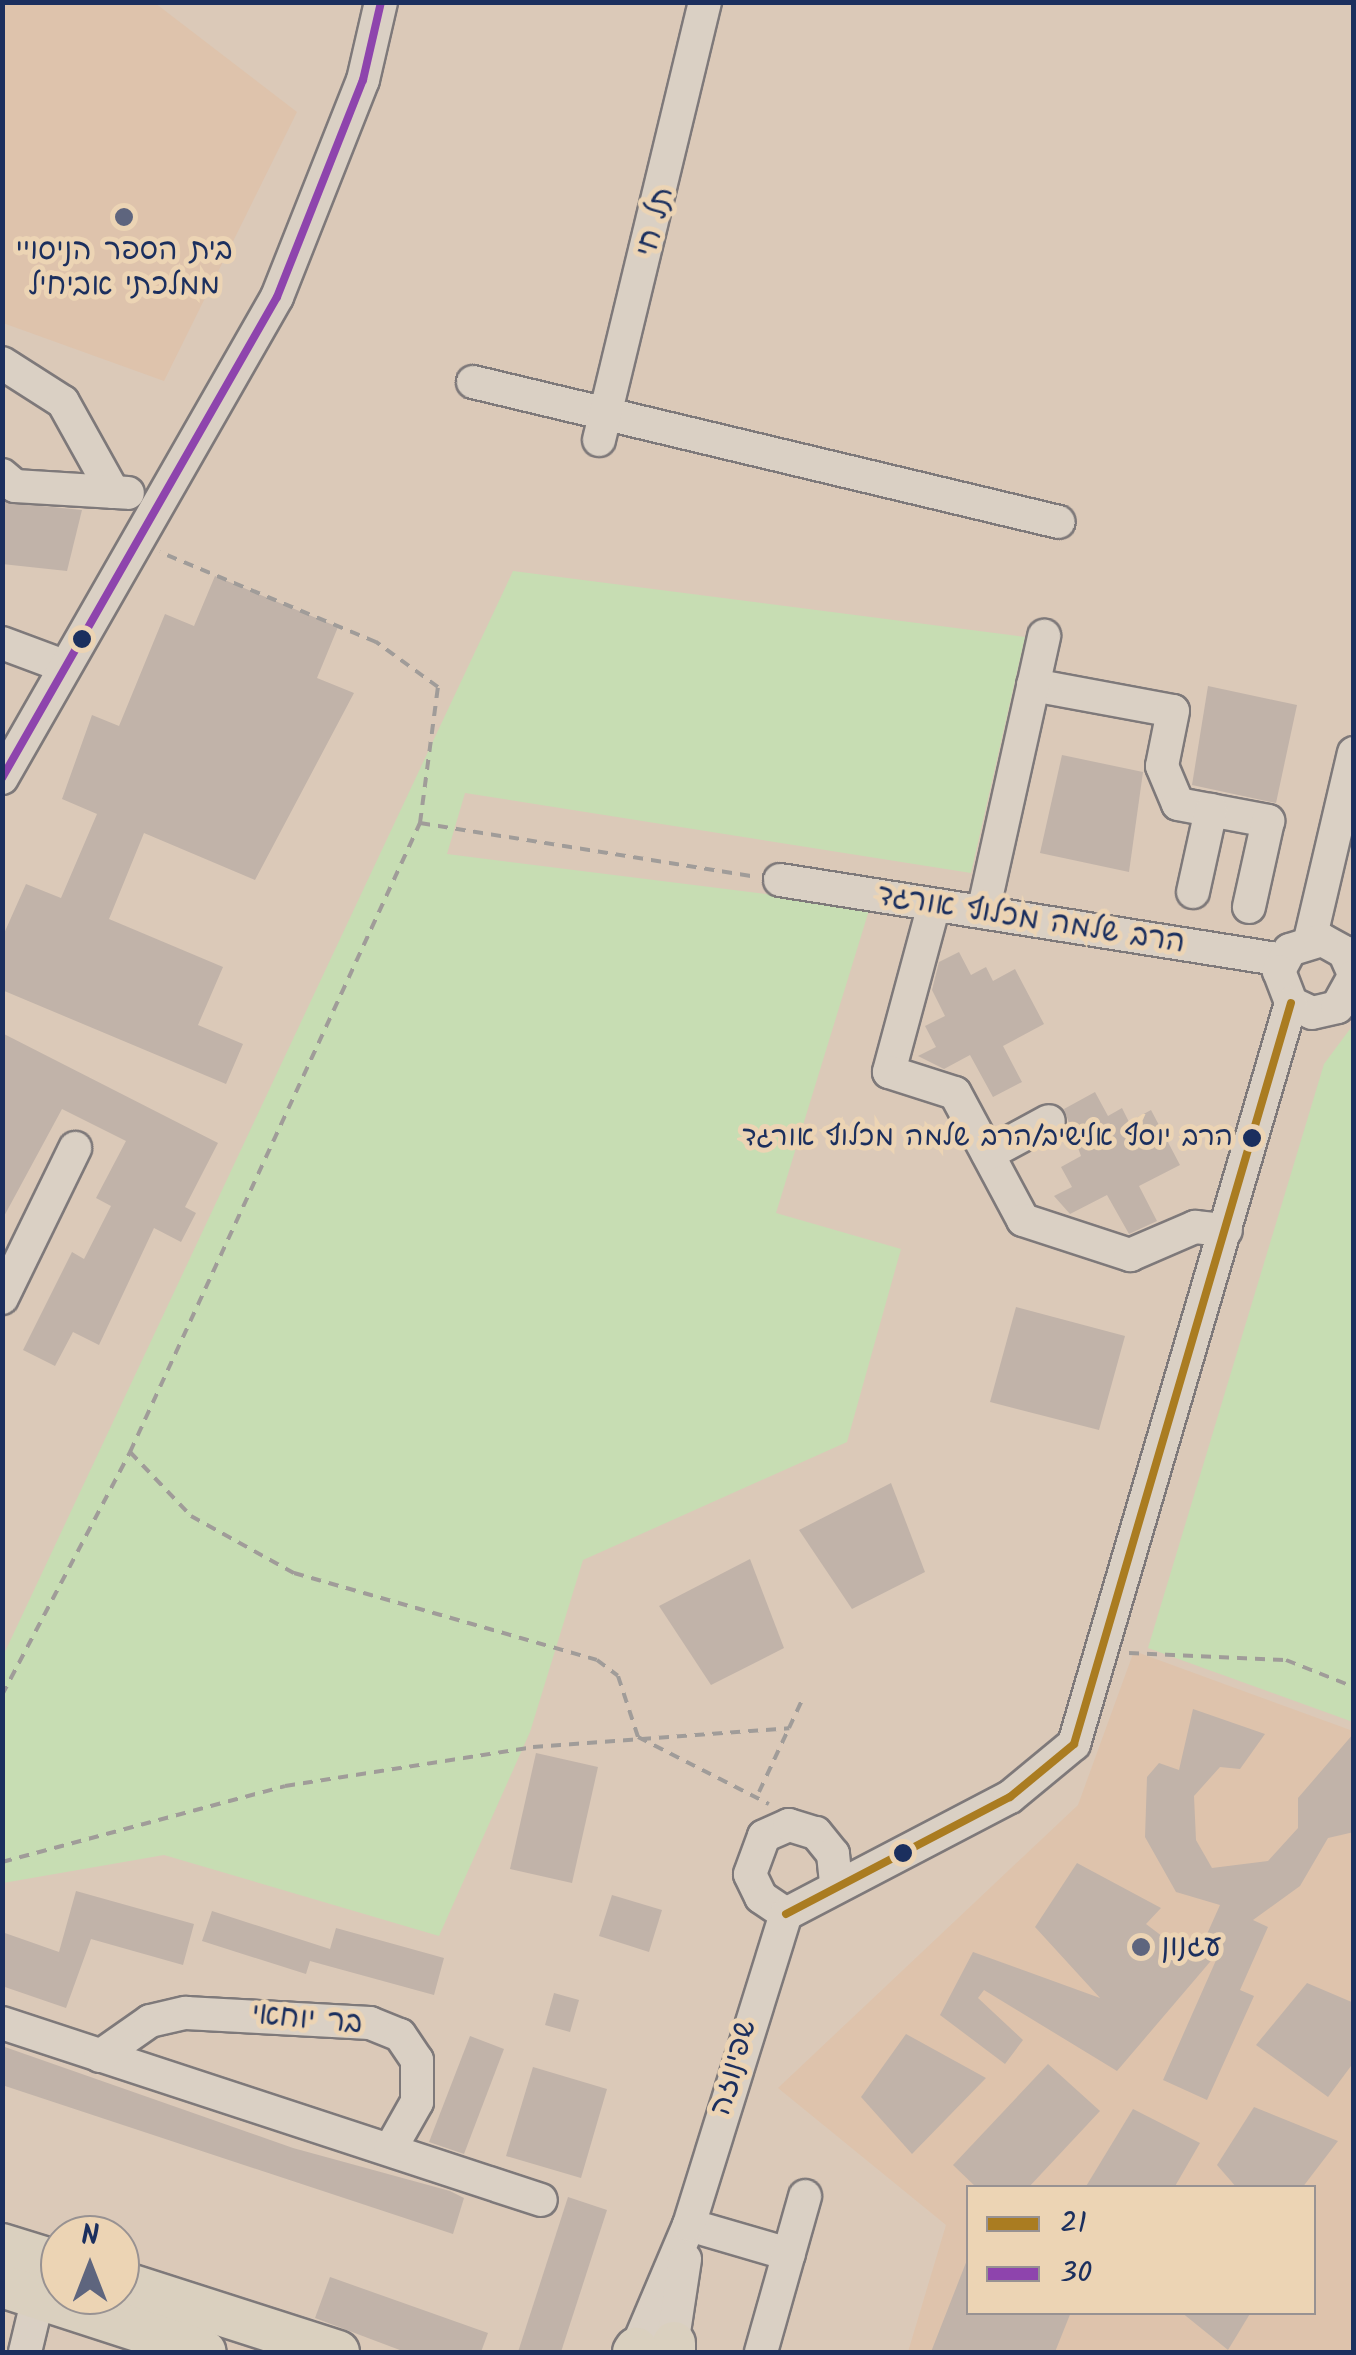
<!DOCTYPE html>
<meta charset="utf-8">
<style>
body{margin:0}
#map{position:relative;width:1356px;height:2355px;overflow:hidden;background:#dbc9b8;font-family:Kalam,"Playpen Sans Hebrew",sans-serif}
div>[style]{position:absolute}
.built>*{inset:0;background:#dec3ac}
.green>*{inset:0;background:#c7ddb3}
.building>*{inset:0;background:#c1b3a9}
.path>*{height:4px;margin-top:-2px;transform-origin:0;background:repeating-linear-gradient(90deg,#a09c99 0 10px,transparent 0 18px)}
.roads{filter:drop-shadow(2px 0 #7e797a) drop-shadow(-2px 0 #7e797a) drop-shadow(0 2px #7e797a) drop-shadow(0 -2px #7e797a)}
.minor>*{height:32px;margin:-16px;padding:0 16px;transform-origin:16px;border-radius:16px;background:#dad0c4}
.major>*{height:42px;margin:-21px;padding:0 21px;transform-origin:21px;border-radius:21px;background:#dad0bf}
.bus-1>*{height:8px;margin:-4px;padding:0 4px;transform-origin:4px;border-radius:4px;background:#aa7c21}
.bus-2>*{height:8px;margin:-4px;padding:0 4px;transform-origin:4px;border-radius:4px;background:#8e44ad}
.dots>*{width:28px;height:28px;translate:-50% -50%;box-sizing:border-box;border:5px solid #ecd4b4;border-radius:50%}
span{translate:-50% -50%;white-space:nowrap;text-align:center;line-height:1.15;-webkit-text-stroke:10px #ecd4b4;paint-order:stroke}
.bus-label{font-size:28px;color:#1b2f5e}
.right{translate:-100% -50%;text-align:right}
.street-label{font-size:30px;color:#1b2f5e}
.poi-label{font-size:30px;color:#1b2f5e}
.left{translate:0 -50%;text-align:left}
.frame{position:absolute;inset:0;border:5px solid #1b2f5e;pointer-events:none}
.legend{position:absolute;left:966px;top:2185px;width:350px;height:130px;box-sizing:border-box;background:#ecd4b4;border:2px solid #989292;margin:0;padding:12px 18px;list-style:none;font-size:30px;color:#1b2f5e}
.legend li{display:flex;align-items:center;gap:20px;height:50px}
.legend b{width:50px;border:2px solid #989292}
.north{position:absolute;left:40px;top:2215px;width:100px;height:100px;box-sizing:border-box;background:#ecd4b4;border:2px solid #989292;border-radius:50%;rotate:0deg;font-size:28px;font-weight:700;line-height:40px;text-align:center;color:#1b2f5e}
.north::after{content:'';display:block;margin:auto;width:35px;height:45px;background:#5e657e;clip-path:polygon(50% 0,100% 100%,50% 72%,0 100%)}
</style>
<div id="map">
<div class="built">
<i style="clip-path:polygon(3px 2px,155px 3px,297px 112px,164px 381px,3px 323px)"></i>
<i style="clip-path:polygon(evenodd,1134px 1651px,1353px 1731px,1353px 2352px,908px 2352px,946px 2225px,778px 2088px,1078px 1805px,1134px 1651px,968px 2188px,1314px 2188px,1314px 2312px,968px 2312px,968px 2188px)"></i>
</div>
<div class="green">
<i style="clip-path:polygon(513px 571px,1025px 637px,971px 873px,465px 793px,447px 854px,870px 907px,776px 1213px,901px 1249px,847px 1442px,583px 1560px,530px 1732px,439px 1936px,164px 1855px,3px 1883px,3px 1656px)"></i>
<i style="clip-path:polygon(1353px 1025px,1353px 1722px,1148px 1648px,1324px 1064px)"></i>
</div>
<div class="building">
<i style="clip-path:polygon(2px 502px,82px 510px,67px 571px,2px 564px)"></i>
<i style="clip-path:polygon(215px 576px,338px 627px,317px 678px,354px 693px,255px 880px,144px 833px,109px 919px,223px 967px,198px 1025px,243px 1044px,226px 1084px,2px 990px,2px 938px,26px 884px,61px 898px,97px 814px,62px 799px,92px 715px,119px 726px,165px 614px,194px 626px)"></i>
<i style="clip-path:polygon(1208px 686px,1297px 705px,1276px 803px,1192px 785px)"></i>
<i style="clip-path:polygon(1062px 755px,1143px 772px,1129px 872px,1040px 853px)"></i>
<i style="clip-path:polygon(959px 952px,971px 975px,986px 967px,993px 981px,1015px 969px,1044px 1024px,1003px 1046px,1022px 1082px,993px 1097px,970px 1055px,944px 1069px,918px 1056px,936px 1047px,925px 1026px,945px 1016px,932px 990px,939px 962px)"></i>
<i style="clip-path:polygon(2px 1033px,218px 1143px,185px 1207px,196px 1213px,181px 1242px,154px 1228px,99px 1345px,73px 1332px,55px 1366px,23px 1350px,72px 1252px,84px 1259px,111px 1206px,96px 1198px,126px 1141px,62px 1109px,2px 1220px)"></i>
<i style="clip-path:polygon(1095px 1092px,1108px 1116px,1122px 1108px,1129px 1122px,1151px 1110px,1180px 1165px,1139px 1186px,1157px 1221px,1129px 1234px,1107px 1195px,1070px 1214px,1054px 1196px,1072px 1187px,1061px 1167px,1081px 1156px,1064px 1109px)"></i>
<i style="clip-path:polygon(1016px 1307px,1125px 1336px,1099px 1430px,990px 1402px)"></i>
<i style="clip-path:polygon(891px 1483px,925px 1572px,852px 1609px,799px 1530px)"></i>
<i style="clip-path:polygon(750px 1559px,784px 1648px,711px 1685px,659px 1606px)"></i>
<i style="clip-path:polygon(1193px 1709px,1265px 1734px,1240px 1769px,1220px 1767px,1194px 1796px,1196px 1840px,1212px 1868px,1268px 1861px,1298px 1828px,1298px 1798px,1354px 1733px,1354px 1832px,1328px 1838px,1300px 1886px,1253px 1920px,1268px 1927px,1240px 1990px,1254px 1996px,1207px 2100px,1163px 2080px,1221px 1949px,1117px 2071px,984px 1990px,978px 1998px,1023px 2040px,1005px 2064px,940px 2015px,973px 1952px,1100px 1998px,1035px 1927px,1077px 1863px,1161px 1908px,1146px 1924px,1195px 1961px,1220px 1905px,1176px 1892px,1145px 1837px,1147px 1777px,1159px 1763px,1179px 1770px)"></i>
<i style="clip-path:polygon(536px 1753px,598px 1767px,572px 1883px,510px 1869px)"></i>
<i style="clip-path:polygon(76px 1891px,194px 1924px,183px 1965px,91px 1939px,66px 2008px,2px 1986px,2px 1932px,59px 1952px)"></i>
<i style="clip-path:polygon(612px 1895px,662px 1910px,649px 1952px,599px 1936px)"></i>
<i style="clip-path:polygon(212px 1911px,330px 1949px,336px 1928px,444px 1958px,434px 1995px,310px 1961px,306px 1974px,202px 1941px)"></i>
<i style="clip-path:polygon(1307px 1983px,1354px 2003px,1354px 2062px,1328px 2097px,1256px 2045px)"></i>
<i style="clip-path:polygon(554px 1993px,579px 2000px,570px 2032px,545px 2025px)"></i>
<i style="clip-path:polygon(906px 2034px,986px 2078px,912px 2154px,861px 2097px)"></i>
<i style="clip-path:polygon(470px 2036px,504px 2049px,464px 2154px,429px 2142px)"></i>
<i style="clip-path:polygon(2px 2046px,293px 2148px,450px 2191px,464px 2198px,453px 2234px,2px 2085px)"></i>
<i style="clip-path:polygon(1048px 2064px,1100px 2111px,1028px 2188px,977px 2188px,953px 2165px)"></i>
<i style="clip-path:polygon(533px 2067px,607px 2089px,581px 2178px,506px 2156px)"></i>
<i style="clip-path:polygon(1254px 2107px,1338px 2141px,1302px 2188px,1237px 2188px,1217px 2165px)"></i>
<i style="clip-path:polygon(1133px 2109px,1200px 2143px,1174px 2188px,1085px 2188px)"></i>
<i style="clip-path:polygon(568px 2197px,607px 2210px,561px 2352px,518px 2352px)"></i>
<i style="clip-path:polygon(967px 2260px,968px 2312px,1071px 2312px,1055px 2352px,931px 2352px)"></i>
<i style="clip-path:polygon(330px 2277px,488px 2333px,481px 2352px,405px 2352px,315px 2318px)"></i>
<i style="clip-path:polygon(1181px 2312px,1251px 2312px,1228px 2350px)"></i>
</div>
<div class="path">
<i style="left:420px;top:823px;width:335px;rotate:9.1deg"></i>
<i style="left:130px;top:1452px;width:88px;rotate:46.4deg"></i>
<i style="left:191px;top:1516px;width:118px;rotate:29deg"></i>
<i style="left:294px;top:1573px;width:315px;rotate:16deg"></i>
<i style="left:597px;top:1660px;width:26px;rotate:37deg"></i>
<i style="left:618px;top:1676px;width:64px;rotate:71.8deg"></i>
<i style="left:638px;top:1737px;width:147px;rotate:27.1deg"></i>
<i style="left:1129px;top:1653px;width:157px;rotate:2.6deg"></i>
<i style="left:1286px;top:1660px;width:73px;rotate:21.7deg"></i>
<i style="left:2px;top:1695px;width:275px;rotate:-62.2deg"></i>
<i style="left:130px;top:1452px;width:693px;rotate:-65.25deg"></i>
<i style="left:420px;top:823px;width:137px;rotate:-82.5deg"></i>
<i style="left:438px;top:687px;width:77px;rotate:-144deg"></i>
<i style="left:376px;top:642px;width:234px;rotate:-157.4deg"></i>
<i style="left:759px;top:1792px;width:71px;rotate:-64.9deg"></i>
<i style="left:2px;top:1862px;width:293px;rotate:-15deg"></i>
<i style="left:285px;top:1786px;width:251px;rotate:-8.9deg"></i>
<i style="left:533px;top:1747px;width:257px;rotate:-4.2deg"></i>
<i style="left:789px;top:1728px;width:33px;rotate:-65deg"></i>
</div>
<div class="roads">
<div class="minor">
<i style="left:2px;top:363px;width:72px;rotate:32.6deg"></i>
<i style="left:63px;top:402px;width:103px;rotate:60.9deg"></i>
<i style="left:473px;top:382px;width:602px;rotate:13.44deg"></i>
<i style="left:599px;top:440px;width:451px;rotate:-76.4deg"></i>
<i style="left:2px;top:475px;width:17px;rotate:40deg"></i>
<i style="left:15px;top:486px;width:113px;rotate:3.5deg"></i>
<i style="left:2px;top:643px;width:63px;rotate:20.4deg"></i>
<i style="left:1033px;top:685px;width:142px;rotate:10.5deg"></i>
<i style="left:1173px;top:711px;width:56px;rotate:101.3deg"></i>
<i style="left:1162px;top:766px;width:41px;rotate:67.2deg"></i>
<i style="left:1178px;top:804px;width:92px;rotate:10.7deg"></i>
<i style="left:1268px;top:821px;width:88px;rotate:102.5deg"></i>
<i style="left:2px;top:778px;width:554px;rotate:-60.24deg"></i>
<i style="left:277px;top:297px;width:233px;rotate:-68.4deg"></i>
<i style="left:363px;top:80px;width:80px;rotate:-77deg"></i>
<i style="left:780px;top:880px;width:509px;rotate:9.04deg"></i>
<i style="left:1193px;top:892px;width:84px;rotate:-77.6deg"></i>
<i style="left:934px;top:905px;width:173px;rotate:105.1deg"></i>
<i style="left:889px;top:1072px;width:69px;rotate:17.7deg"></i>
<i style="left:955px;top:1093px;width:144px;rotate:61.8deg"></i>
<i style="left:1023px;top:1220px;width:113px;rotate:18.1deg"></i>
<i style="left:1130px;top:1255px;width:71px;rotate:-23.3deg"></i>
<i style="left:1195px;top:1227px;width:31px;rotate:6deg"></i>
<i style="left:983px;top:912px;width:283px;rotate:-77.5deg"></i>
<i style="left:1310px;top:940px;width:192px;rotate:-76.8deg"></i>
<i style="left:1354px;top:974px;width:24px;rotate:-114deg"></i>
<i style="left:1344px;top:952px;width:25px;rotate:-151deg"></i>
<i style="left:1322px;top:940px;width:34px;rotate:163deg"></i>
<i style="left:1290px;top:950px;width:24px;rotate:118deg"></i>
<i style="left:1279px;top:971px;width:34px;rotate:69deg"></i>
<i style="left:1291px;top:1003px;width:23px;rotate:25deg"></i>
<i style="left:1312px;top:1013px;width:26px;rotate:-13deg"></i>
<i style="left:1337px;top:1007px;width:35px;rotate:-61deg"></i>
<i style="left:988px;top:1154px;width:69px;rotate:-28.4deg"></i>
<i style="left:2px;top:1298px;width:167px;rotate:-64deg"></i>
<i style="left:786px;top:1914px;width:253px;rotate:-27.6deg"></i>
<i style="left:1010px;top:1797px;width:83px;rotate:-39.6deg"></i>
<i style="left:1074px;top:1744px;width:772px;rotate:-73.68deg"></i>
<i style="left:786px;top:1914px;width:30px;rotate:-146deg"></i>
<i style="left:761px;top:1897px;width:25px;rotate:-116deg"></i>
<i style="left:750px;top:1874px;width:40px;rotate:-69.8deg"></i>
<i style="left:764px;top:1836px;width:27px;rotate:-24deg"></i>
<i style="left:789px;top:1825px;width:28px;rotate:17deg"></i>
<i style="left:816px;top:1833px;width:27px;rotate:51deg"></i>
<i style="left:833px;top:1854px;width:28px;rotate:84deg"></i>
<i style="left:2px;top:2023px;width:567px;rotate:18.18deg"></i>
<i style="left:100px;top:2056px;width:61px;rotate:-35deg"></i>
<i style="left:150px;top:2021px;width:37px;rotate:-13deg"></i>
<i style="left:186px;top:2013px;width:184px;rotate:3.1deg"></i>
<i style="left:370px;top:2023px;width:32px;rotate:22deg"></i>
<i style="left:400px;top:2035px;width:30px;rotate:56deg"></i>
<i style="left:417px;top:2060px;width:42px;rotate:90deg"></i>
<i style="left:417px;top:2102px;width:53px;rotate:119.5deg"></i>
<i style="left:689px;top:2225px;width:104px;rotate:16.2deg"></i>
<i style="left:25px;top:2352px;width:56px;rotate:-76.5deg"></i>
<i style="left:635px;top:2352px;width:138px;rotate:-67deg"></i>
<i style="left:689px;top:2225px;width:326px;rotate:-72.7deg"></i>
<i style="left:671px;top:2352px;width:94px;rotate:-81.4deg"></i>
<i style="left:761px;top:2352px;width:162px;rotate:-74.2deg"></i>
</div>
<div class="major">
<i style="left:2px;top:2245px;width:61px;rotate:17.2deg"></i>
<i style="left:120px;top:2282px;width:229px;rotate:17.8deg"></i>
<i style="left:2px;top:2286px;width:213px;rotate:18deg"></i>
<i style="left:674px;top:2343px;width:9px;rotate:90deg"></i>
<i style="left:634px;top:2352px;width:4px;rotate:-56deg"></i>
</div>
</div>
<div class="bus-1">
<i style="left:786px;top:1914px;width:253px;rotate:-27.6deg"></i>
<i style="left:1010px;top:1797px;width:83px;rotate:-39.6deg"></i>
<i style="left:1074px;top:1744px;width:772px;rotate:-73.68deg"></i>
</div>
<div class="bus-2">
<i style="left:2px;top:778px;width:554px;rotate:-60.24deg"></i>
<i style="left:277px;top:297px;width:233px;rotate:-68.4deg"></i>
<i style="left:363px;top:80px;width:80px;rotate:-77deg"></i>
</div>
<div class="dots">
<i style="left:124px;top:217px;background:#5e657e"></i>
<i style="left:82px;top:639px;background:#1b2f5e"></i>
<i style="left:1252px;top:1138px;background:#1b2f5e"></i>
<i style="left:903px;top:1853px;background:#1b2f5e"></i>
<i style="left:1141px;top:1947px;background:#5e657e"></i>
</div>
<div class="bus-label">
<span class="right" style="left:1233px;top:1138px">הרב יוסף אלישיב/הרב שלמה מכלוף אורגד</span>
</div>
<div class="street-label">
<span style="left:656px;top:222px;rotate:-75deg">תל חי</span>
<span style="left:1031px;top:920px;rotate:9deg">הרב שלמה מכלוף אורגד</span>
<span style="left:307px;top:2020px;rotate:5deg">בר יוחאי</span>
<span style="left:734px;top:2068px;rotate:-74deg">שפינוזה</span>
</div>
<div class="poi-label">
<span style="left:124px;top:268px">בית הספר הניסויי<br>ממלכתי אביחיל</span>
<span class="left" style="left:1161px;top:1947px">עגנון</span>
</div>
<div class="frame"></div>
<ul class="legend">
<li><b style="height:12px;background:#aa7c21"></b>21</li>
<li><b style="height:12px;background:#8e44ad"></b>30</li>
</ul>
<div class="north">N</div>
</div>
